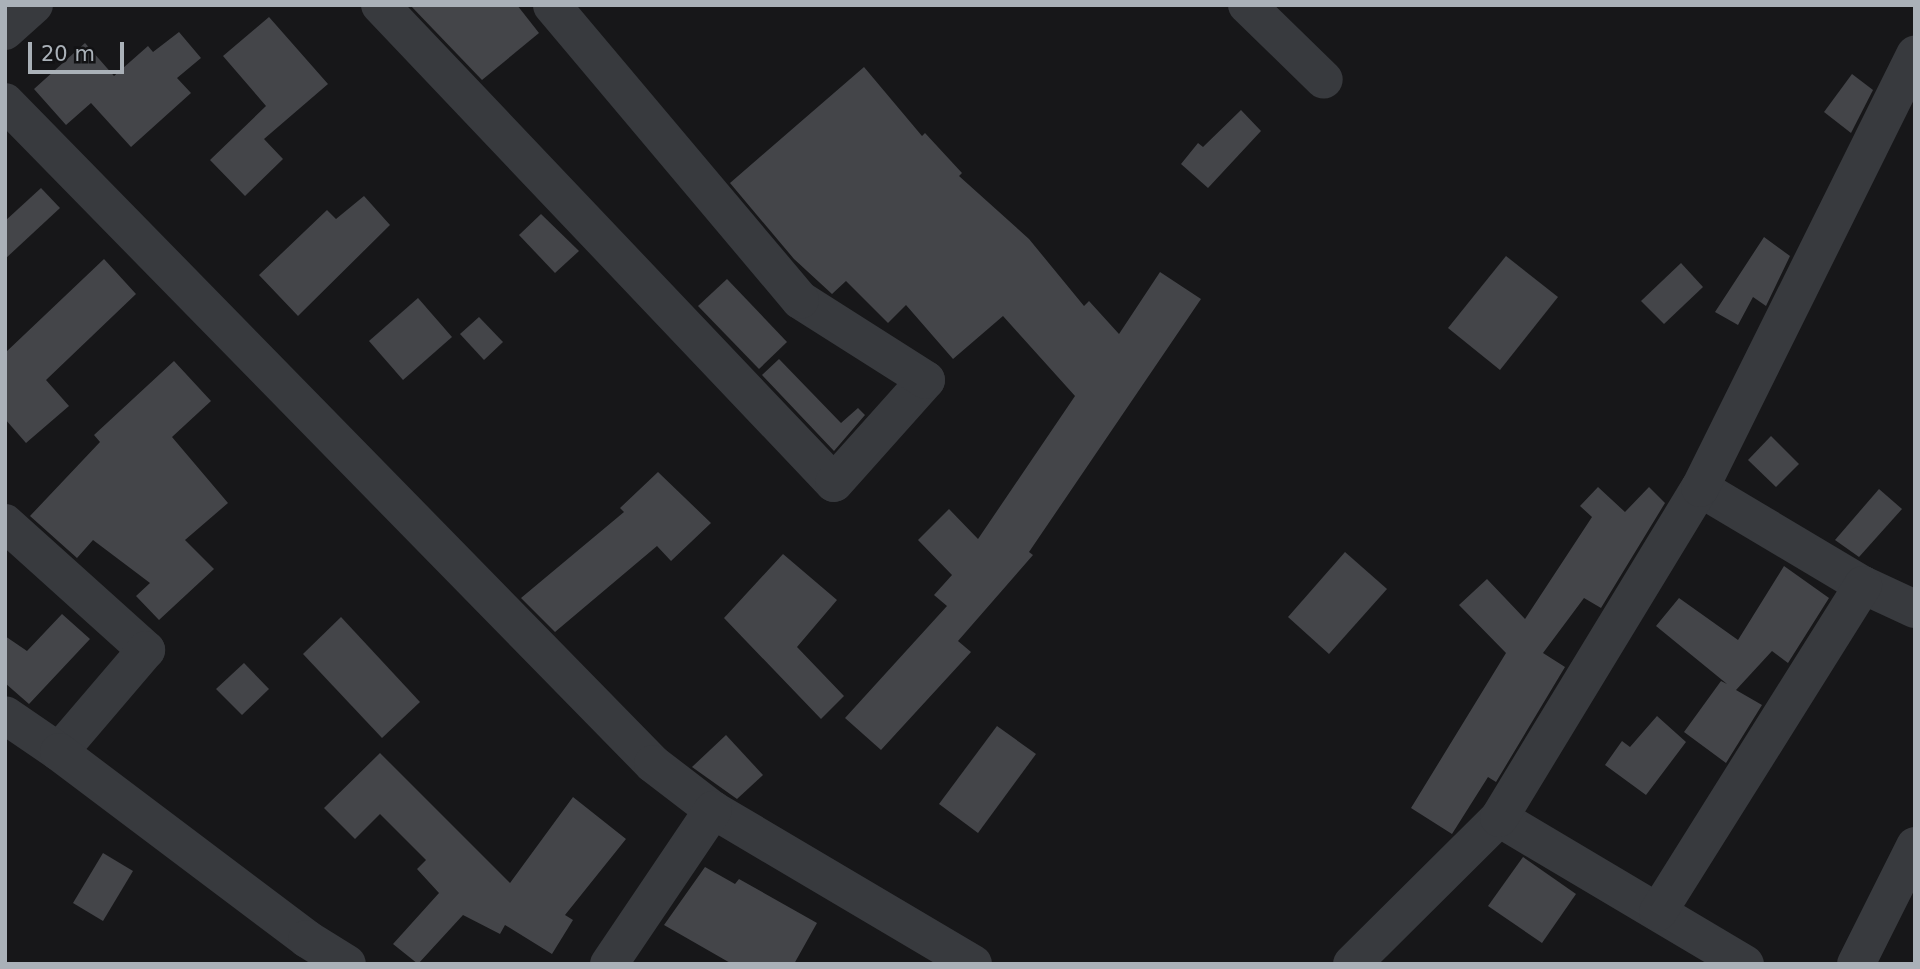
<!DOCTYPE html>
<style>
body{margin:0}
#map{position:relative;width:1920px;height:969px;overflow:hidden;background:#171719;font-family:"DejaVu Sans",sans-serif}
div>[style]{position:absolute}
.building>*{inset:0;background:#444549}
.minor>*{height:38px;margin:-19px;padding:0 19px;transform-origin:19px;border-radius:19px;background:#383a3e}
span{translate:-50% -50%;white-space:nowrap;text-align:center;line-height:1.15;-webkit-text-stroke:5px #121214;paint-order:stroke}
.frame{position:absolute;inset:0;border:7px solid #aab1b8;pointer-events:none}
.scale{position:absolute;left:28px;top:42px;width:96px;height:32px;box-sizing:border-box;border:4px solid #aab1b8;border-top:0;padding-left:9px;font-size:21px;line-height:24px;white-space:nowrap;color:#aab1b8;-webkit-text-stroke:5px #121214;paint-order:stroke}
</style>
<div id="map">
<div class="building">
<i style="clip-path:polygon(410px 5px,517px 5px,539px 33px,482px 80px)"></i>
<i style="clip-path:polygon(269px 17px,328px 84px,264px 139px,283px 159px,245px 196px,210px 160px,266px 106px,223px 56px)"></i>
<i style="clip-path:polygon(179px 32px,201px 58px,177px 78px,191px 93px,131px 147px,91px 103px,66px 125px,34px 89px,85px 43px,114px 76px,148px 46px,153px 52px)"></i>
<i style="clip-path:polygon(864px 67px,922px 136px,925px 133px,962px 173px,959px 176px,1029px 239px,1084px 306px,1089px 301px,1119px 334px,1160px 272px,1201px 299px,1029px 552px,1033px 555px,958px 641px,971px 652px,881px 750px,845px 718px,947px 606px,934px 595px,952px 575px,918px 540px,949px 509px,978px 539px,1075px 396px,1003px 316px,953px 359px,906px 305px,888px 323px,846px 281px,832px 294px,794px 259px,730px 183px)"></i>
<i style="clip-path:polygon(1852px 74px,1873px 90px,1851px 133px,1824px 112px)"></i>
<i style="clip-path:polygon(1241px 110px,1261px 131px,1208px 188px,1181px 164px,1198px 143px,1203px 147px)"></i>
<i style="clip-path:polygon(41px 188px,60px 208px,5px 259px,5px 221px)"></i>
<i style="clip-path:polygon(364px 196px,390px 225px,298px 316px,259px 275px,327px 210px,336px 219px)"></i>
<i style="clip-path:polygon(541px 214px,579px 251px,555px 273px,519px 235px)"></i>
<i style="clip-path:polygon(1764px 237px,1790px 256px,1766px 306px,1753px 297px,1738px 325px,1715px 312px)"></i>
<i style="clip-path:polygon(1506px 256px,1558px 297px,1500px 370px,1448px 328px)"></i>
<i style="clip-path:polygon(104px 259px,136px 294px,46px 380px,69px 406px,26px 443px,5px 419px,5px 353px)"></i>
<i style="clip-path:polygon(1681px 263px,1703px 287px,1664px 324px,1641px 301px)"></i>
<i style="clip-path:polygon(727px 279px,787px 342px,759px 369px,698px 306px)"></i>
<i style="clip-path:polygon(418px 298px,452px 337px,403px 380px,369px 341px)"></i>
<i style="clip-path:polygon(479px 317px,503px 342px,484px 360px,460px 334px)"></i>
<i style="clip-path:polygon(779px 359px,841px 423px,858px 408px,865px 415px,834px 451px,762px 375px)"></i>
<i style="clip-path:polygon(174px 361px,211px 401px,172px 437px,228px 503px,185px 540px,214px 569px,159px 620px,136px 596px,150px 583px,93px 540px,77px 558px,30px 516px,100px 442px,94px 435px)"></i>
<i style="clip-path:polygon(1771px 436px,1799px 464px,1776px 487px,1748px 460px)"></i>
<i style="clip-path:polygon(658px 472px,711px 523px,671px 561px,657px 546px,555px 632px,521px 598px,624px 512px,620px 508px)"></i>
<i style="clip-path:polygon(1598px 487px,1625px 512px,1649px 487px,1665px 503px,1601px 608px,1584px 598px,1543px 653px,1565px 667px,1496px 782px,1488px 777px,1452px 834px,1411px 808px,1506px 653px,1459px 605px,1487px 579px,1525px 619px,1592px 517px,1580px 506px)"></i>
<i style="clip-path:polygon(1879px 489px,1902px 509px,1859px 557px,1835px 540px)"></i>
<i style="clip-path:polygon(1345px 552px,1387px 589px,1329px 654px,1288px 617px)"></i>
<i style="clip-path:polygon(783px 554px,837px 600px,797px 647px,844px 696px,821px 719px,724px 618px)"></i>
<i style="clip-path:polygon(1784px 566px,1829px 598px,1788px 663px,1772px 651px,1736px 690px,1762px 705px,1726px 763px,1684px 732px,1721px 681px,1727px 684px,1656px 626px,1679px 598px,1738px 640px)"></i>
<i style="clip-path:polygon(62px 614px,90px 639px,29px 704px,5px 683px,5px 636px,27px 651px)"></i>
<i style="clip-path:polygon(341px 617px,420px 702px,382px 738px,303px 654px)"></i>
<i style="clip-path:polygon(244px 663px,269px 689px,242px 715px,216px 689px)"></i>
<i style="clip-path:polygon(1657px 716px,1686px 742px,1646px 795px,1605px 765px,1622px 741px,1630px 747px)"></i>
<i style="clip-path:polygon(997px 726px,1036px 754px,978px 833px,939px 804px)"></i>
<i style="clip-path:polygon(726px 735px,763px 775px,737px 799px,692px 767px)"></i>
<i style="clip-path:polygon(380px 753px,510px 883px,573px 797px,626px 839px,565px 915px,573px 920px,552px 954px,505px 925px,500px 934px,463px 915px,418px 964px,393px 944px,439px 893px,417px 869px,426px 860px,380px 814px,355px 839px,324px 808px)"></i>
<i style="clip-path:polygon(103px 853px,133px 871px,103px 921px,73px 903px)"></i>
<i style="clip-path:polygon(1523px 857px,1576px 894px,1542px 943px,1488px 906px)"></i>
<i style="clip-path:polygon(705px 867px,735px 884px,739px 879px,817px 923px,794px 964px,732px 964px,664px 925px)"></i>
</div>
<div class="minor">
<i style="left:380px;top:5px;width:659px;rotate:46.48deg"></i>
<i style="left:834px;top:483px;width:138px;rotate:-48.2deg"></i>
<i style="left:926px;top:380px;width:149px;rotate:-147.6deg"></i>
<i style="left:800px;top:300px;width:385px;rotate:-130.1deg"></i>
<i style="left:1247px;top:5px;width:107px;rotate:44.2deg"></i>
<i style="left:5px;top:31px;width:39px;rotate:-42deg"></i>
<i style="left:5px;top:102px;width:926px;rotate:45.61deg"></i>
<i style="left:653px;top:764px;width:76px;rotate:37.5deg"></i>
<i style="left:713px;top:810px;width:302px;rotate:30.6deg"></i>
<i style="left:1700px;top:488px;width:190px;rotate:30.8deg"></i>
<i style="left:1863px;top:585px;width:57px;rotate:24.8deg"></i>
<i style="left:5px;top:523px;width:190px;rotate:42deg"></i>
<i style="left:146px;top:650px;width:134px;rotate:130.5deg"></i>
<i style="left:59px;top:752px;width:65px;rotate:-145.6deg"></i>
<i style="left:59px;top:752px;width:311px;rotate:37deg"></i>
<i style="left:307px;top:939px;width:47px;rotate:32deg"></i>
<i style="left:1499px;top:818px;width:286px;rotate:30.7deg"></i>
<i style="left:1658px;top:912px;width:386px;rotate:-57.9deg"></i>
<i style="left:609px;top:964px;width:186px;rotate:-56deg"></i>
<i style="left:1352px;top:964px;width:207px;rotate:-44.8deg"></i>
<i style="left:1499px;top:818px;width:386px;rotate:-58.7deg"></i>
<i style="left:1700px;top:488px;width:484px;rotate:-63.6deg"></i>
<i style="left:1856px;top:964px;width:132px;rotate:-63.4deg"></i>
</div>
<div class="frame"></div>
<div class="scale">20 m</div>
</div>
